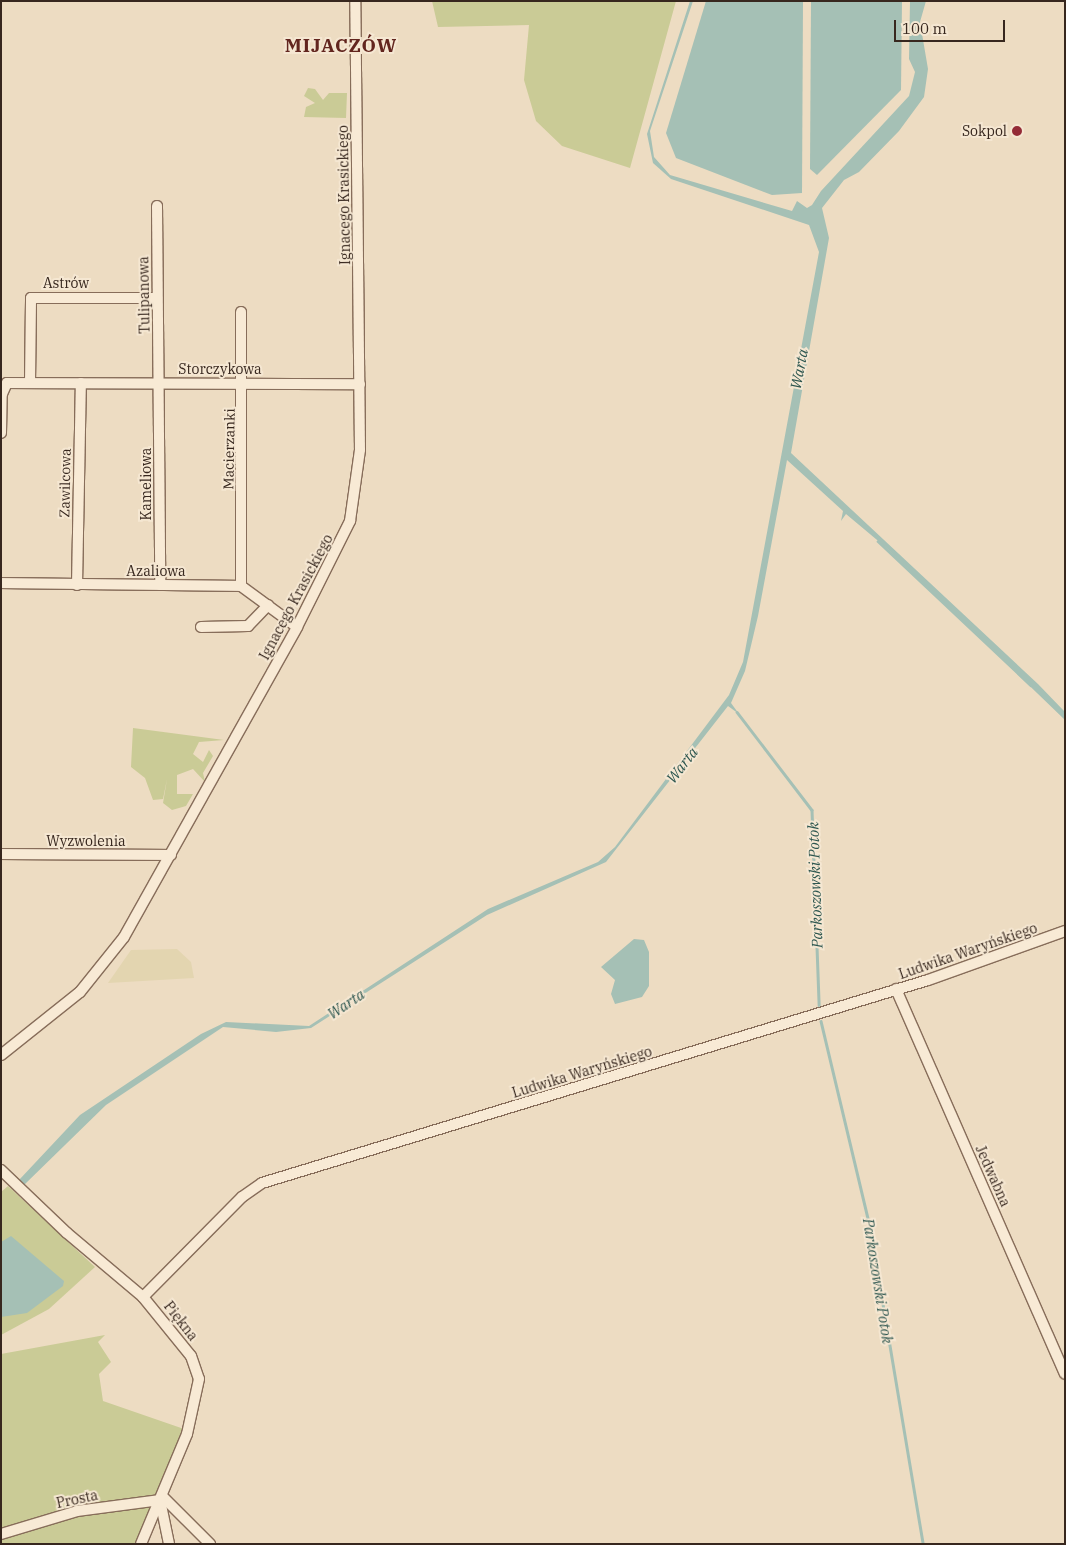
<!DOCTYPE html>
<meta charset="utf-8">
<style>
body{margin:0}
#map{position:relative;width:1066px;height:1545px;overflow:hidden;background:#eddcc2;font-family:"IBM Plex Serif",serif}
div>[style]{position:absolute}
.farmland>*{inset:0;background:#e3d5b0}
.green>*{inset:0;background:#cacb96}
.water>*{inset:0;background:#a5c0b5}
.stream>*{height:2.5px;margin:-1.25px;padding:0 1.25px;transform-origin:1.25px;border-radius:1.25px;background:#a5c0b5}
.roads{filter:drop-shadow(1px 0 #876d5a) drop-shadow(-1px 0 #876d5a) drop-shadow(0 1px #876d5a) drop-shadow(0 -1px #876d5a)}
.minor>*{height:10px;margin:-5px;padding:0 5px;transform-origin:5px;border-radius:5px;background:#f8ead5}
.dots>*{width:14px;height:14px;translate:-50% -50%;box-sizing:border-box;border:2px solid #f5e7d2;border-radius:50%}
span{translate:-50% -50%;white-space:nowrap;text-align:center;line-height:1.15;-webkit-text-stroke:4px #f5e7d2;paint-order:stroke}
.poi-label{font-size:14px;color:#37271e}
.right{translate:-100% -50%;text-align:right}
.street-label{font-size:14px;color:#37271e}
.water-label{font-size:15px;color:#2d564f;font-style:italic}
.district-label{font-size:19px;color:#62251e;font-weight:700;letter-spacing:1px}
.frame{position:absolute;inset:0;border:2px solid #37271e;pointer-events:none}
.scale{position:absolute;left:894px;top:20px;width:111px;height:22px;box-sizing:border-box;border:2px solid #37271e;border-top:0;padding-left:6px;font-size:15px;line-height:18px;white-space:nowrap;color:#37271e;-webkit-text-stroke:4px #f5e7d2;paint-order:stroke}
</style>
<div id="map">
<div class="farmland">
<i style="clip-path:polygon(177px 949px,191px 962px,194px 978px,108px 983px,131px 950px)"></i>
</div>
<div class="green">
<i style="clip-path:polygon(432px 1px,676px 1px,630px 168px,562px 146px,536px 121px,524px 80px,529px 25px,438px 27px)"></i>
<i style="clip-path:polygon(308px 88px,315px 89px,323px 100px,329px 93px,347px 93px,346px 118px,304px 117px,306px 107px,315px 103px,304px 96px)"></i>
<i style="clip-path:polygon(133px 728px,224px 740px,199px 742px,193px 754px,203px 762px,209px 750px,213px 756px,203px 773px,205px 782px,193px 769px,177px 775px,177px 794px,193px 794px,186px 806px,172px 810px,163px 803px,167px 779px,163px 799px,153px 800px,145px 778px,131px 767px)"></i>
<i style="clip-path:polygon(8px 1186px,95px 1267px,49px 1309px,1px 1335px,1px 1192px)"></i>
<i style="clip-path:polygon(105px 1335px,98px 1342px,111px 1362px,99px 1374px,103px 1401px,184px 1429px,138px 1544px,1px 1544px,1px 1354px)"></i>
</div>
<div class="water">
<i style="clip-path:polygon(690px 1px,693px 1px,650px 131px,654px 157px,670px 175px,792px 211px,797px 201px,807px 208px,812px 205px,821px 191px,909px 96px,915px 72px,909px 59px,910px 1px,926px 1px,920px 22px,928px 69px,924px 97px,899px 131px,859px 172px,844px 180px,822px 208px,829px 238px,791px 453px,1038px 684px,1065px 712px,1065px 720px,889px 550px,846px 514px,841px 521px,843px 511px,787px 460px,758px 616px,745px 671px,731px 703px,739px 714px,728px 706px,606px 862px,487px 915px,311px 1028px,276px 1032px,223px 1027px,106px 1105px,24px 1185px,19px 1180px,80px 1115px,201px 1034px,226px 1022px,309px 1026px,488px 909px,598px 862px,615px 847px,729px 695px,743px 662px,819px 252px,809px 225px,671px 179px,653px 163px,647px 134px)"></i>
<i style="clip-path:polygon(706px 1px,803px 1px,802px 193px,772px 195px,676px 158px,666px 133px)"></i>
<i style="clip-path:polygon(811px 1px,902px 1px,901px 90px,817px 175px,810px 169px)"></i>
<i style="clip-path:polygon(634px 939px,644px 940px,649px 952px,649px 986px,642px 997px,615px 1004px,611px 994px,615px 980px,601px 967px)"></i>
<i style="clip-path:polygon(11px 1236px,64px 1281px,63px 1286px,27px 1313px,1px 1317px,1px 1242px)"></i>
</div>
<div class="stream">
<i style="left:878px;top:541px;width:210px;rotate:43.3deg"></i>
<i style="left:737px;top:712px;width:123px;rotate:52.6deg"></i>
<i style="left:812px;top:810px;width:195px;rotate:87.9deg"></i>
<i style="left:821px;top:1021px;width:211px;rotate:76.6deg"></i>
<i style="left:870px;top:1226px;width:322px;rotate:80.5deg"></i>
</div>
<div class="roads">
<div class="minor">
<i style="left:157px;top:206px;width:379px;rotate:89.5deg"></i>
<i style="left:241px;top:312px;width:274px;rotate:90deg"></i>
<i style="left:30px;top:383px;width:85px;rotate:-89.3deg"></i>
<i style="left:31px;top:298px;width:126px"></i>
<i style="left:1px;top:433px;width:39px;rotate:-89deg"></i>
<i style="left:2px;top:394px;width:12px;rotate:-66deg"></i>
<i style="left:7px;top:383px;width:353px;rotate:0.2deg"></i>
<i style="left:1px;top:583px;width:240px;rotate:0.7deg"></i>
<i style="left:241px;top:586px;width:69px;rotate:36.2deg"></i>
<i style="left:77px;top:585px;width:202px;rotate:-88.9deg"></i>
<i style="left:201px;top:627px;width:47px;rotate:-1.2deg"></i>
<i style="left:248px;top:626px;width:29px;rotate:-46deg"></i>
<i style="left:1px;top:854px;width:170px;rotate:0.3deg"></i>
<i style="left:896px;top:989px;width:420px;rotate:66.3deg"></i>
<i style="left:1px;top:1055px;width:101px;rotate:-38.6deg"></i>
<i style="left:80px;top:992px;width:70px;rotate:-51.3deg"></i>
<i style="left:124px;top:937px;width:355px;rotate:-60.8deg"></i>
<i style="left:297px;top:627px;width:119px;rotate:-63.4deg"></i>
<i style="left:350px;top:521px;width:72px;rotate:-82deg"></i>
<i style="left:360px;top:450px;width:449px;rotate:-90.6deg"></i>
<i style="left:1px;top:1170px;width:91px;rotate:43.7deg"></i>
<i style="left:67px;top:1233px;width:99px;rotate:40.1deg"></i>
<i style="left:143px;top:1297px;width:76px;rotate:50.9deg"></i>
<i style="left:191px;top:1356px;width:24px;rotate:71deg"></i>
<i style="left:199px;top:1379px;width:56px;rotate:102.3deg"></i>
<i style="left:187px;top:1434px;width:119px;rotate:112.7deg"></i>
<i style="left:143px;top:1297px;width:141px;rotate:-45.3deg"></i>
<i style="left:242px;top:1197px;width:24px;rotate:-35deg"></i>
<i style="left:262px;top:1183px;width:696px;rotate:-16.95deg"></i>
<i style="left:928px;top:980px;width:145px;rotate:-19.7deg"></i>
<i style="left:162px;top:1496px;width:68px;rotate:45deg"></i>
<i style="left:1px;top:1534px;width:79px;rotate:-16.8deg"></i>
<i style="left:77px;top:1511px;width:84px;rotate:-7.5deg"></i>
<i style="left:160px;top:1500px;width:45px;rotate:78.4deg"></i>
</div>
</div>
<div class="dots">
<i style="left:1017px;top:131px;background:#942b36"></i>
</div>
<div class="poi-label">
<span class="right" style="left:1007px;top:131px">Sokpol</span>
</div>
<div class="street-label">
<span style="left:344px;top:195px;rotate:-91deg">Ignacego Krasickiego</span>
<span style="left:66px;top:283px">Astrów</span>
<span style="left:144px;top:295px;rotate:-91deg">Tulipanowa</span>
<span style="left:220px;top:369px">Storczykowa</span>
<span style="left:229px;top:449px;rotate:-89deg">Macierzanki</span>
<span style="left:65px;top:483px;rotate:-89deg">Zawilcowa</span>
<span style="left:146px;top:484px;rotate:-90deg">Kameliowa</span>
<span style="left:156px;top:571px">Azaliowa</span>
<span style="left:296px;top:597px;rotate:-62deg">Ignacego Krasickiego</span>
<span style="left:86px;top:841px">Wyzwolenia</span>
<span style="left:968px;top:951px;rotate:-19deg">Ludwika Waryńskiego</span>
<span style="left:582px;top:1072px;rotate:-17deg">Ludwika Waryńskiego</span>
<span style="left:993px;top:1176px;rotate:66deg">Jedwabna</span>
<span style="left:181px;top:1321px;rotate:52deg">Piękna</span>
<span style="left:77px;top:1499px;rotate:-12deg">Prosta</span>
</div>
<div class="water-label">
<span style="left:799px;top:369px;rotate:-79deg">Warta</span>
<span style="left:682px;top:765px;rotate:-52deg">Warta</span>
<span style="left:815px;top:885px;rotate:-92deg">Parkoszowski Potok</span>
<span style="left:346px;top:1004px;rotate:-34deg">Warta</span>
<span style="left:878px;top:1281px;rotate:81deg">Parkoszowski Potok</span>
</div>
<div class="district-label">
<span style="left:341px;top:46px">MIJACZÓW</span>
</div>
<div class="frame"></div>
<div class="scale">100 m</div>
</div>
